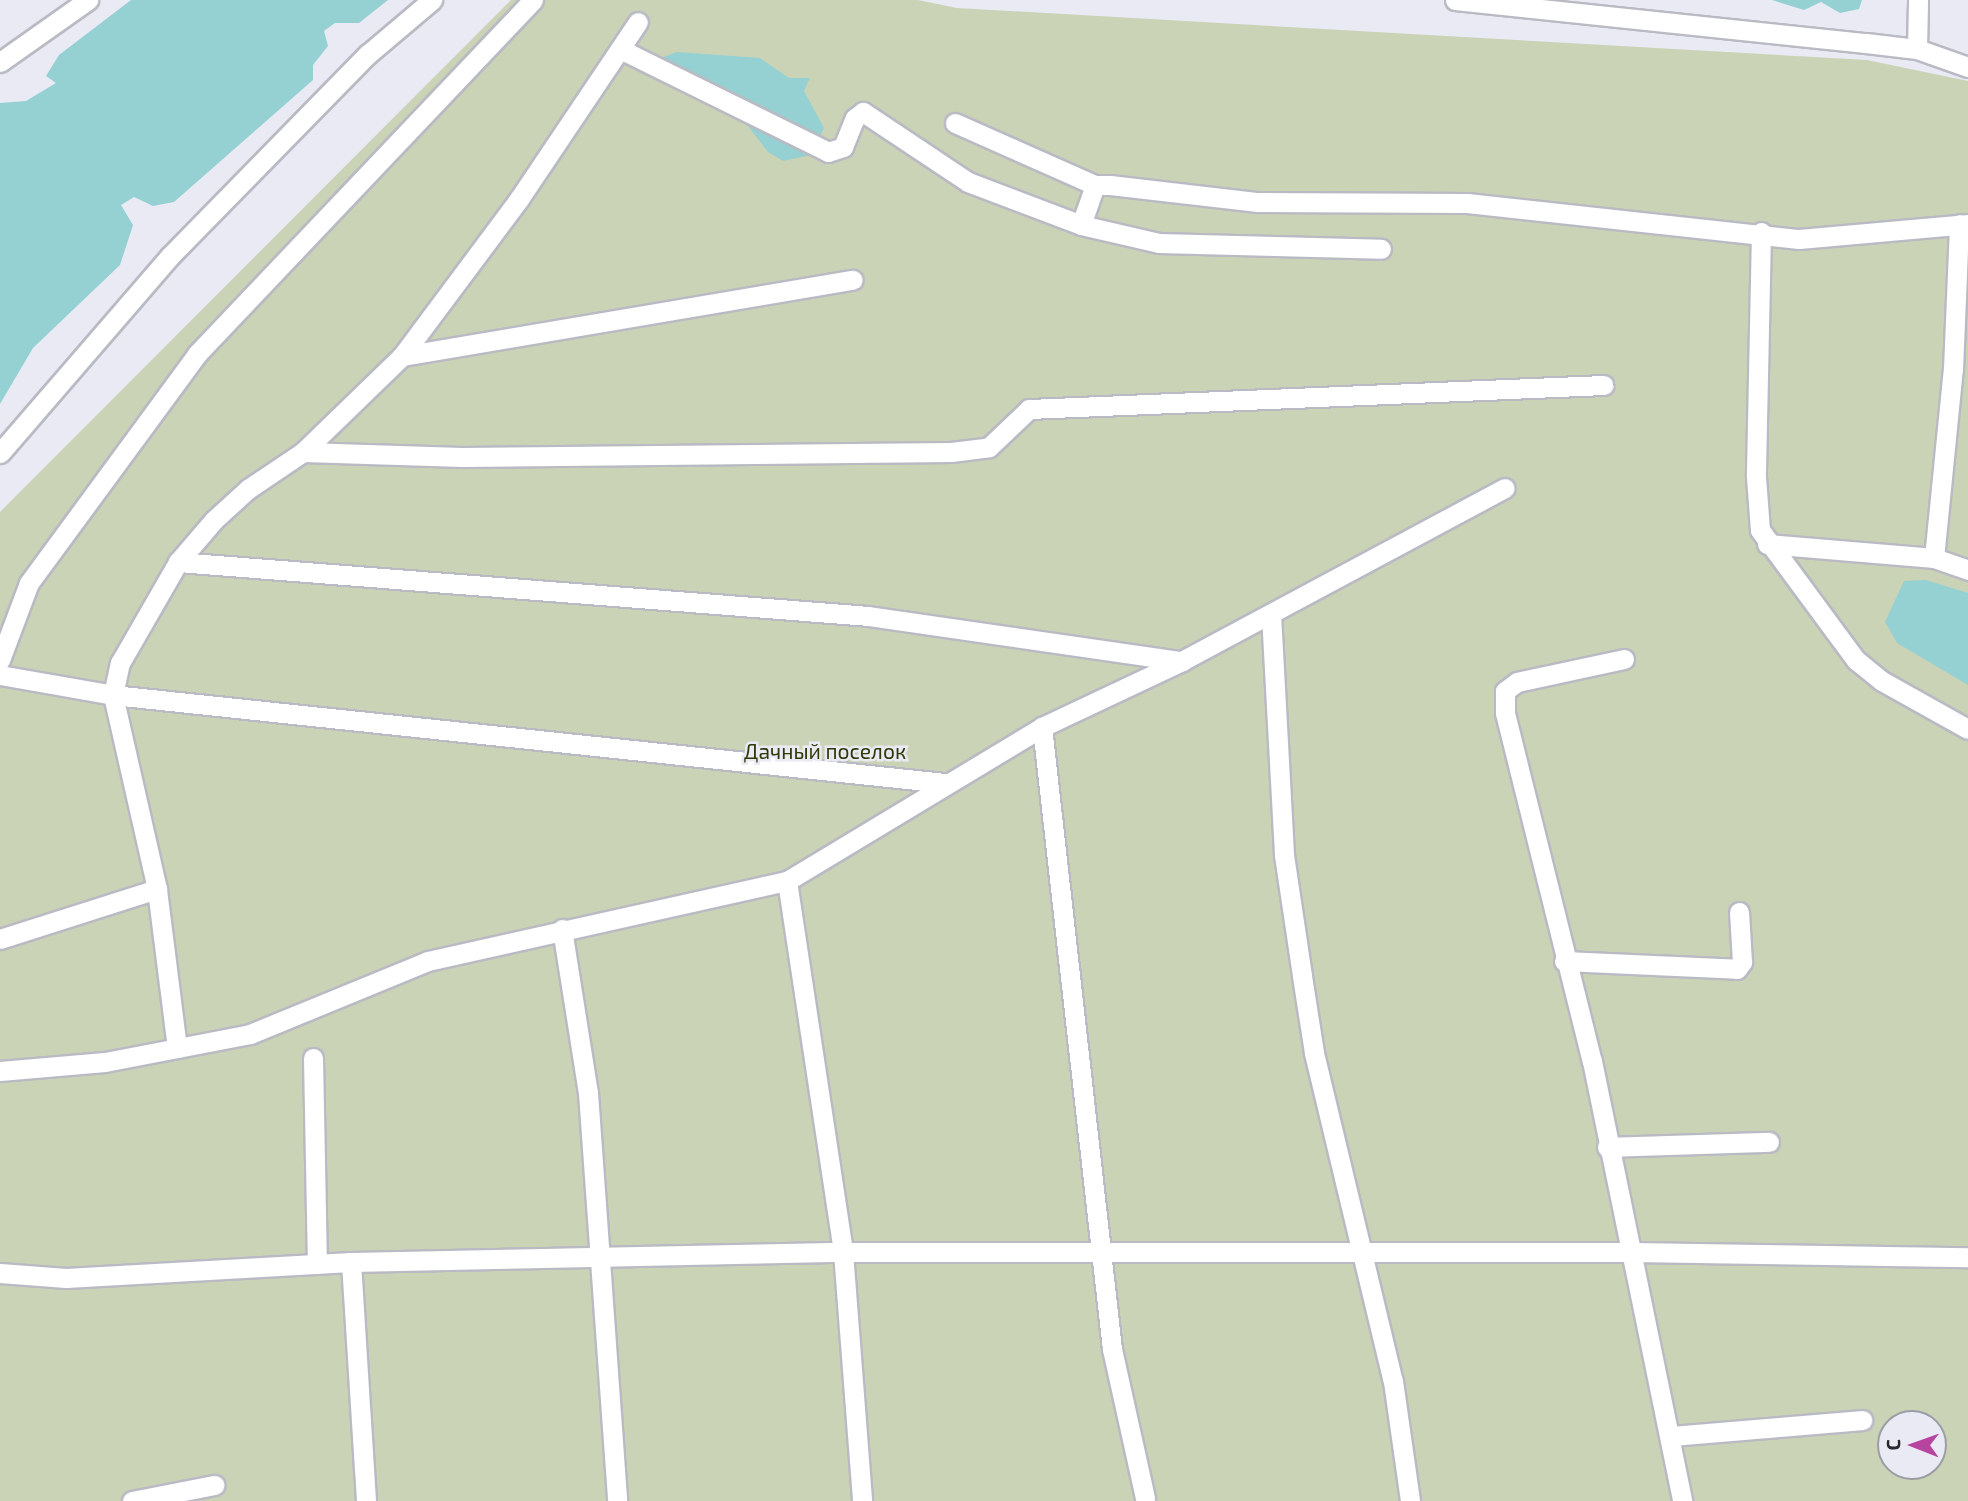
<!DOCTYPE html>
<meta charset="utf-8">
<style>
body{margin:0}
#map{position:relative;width:1968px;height:1501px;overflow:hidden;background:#e9eaf4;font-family:"Exo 2",sans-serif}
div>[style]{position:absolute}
.green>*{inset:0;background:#cbd3b6}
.water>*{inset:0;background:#95d0d3}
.roads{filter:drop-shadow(2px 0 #b9bac3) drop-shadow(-2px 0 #b9bac3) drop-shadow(0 2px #b9bac3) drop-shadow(0 -2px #b9bac3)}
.minor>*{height:19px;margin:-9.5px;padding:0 9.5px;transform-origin:9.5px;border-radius:9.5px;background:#fff}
span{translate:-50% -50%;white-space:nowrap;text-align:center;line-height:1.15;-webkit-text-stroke:5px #e9eaf4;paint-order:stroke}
.park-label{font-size:21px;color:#303a06}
.north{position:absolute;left:1877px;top:1410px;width:70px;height:70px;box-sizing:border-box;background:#e9eaf4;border:2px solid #9c9da4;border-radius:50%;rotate:271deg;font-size:19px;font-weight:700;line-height:28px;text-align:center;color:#29292d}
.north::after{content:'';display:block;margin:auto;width:24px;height:32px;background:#b7459f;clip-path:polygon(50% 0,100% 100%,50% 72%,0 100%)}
</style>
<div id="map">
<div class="green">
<i style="clip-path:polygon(evenodd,511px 0,918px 0,957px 8px,1867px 60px,1968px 81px,1968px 1501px,0 1501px,0 512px,511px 0,1891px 1424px,1933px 1424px,1933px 1466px,1891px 1466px,1891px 1424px)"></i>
</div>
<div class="water">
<i style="clip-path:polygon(131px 0,388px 0,359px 23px,335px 23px,324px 31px,328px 46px,313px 65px,313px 80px,174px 202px,153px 206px,134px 197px,121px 205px,133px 225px,120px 265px,33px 348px,0 404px,0 103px,26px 101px,56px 83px,46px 76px,59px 55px)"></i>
<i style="clip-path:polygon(1772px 0,1862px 0,1859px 9px,1840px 13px,1821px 2px,1804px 10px)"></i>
<i style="clip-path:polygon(677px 52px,760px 58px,789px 78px,810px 78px,804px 91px,824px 128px,811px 155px,783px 161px,768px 152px,748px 126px,708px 98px,644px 75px,653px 61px)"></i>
<i style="clip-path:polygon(1926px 580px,1968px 593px,1968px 685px,1897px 643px,1885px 622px,1904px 581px)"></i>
</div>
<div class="roads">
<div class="minor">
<i style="left:1455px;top:0;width:413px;rotate:6deg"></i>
<i style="left:1866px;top:43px;width:51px;rotate:6.7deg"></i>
<i style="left:1917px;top:49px;width:54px;rotate:19.4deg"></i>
<i style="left:620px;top:49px;width:232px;rotate:26.3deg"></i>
<i style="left:828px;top:152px;width:16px;rotate:-18deg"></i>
<i style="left:843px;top:147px;width:31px;rotate:-68deg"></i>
<i style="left:855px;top:118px;width:10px;rotate:-37deg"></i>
<i style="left:863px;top:112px;width:126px;rotate:33.7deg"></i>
<i style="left:968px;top:182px;width:121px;rotate:20.8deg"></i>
<i style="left:1081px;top:225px;width:42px;rotate:-70.7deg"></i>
<i style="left:1095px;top:185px;width:15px"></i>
<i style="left:1110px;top:185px;width:149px;rotate:6.6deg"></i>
<i style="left:1258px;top:202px;width:209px;rotate:0.3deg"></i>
<i style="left:1467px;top:203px;width:334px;rotate:6.2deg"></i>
<i style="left:1799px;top:239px;width:170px;rotate:-5.1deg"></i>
<i style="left:1917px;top:49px;width:49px;rotate:-88.8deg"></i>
<i style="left:0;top:62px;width:108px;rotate:-35.2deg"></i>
<i style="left:955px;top:123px;width:153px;rotate:23.9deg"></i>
<i style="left:1081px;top:225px;width:80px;rotate:13deg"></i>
<i style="left:1159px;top:243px;width:222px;rotate:1.5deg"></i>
<i style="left:1761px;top:232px;width:245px;rotate:91.2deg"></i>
<i style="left:1756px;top:477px;width:53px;rotate:85.7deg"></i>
<i style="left:1760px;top:530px;width:162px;rotate:53.6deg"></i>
<i style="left:1856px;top:660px;width:33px;rotate:39deg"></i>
<i style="left:1882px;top:681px;width:98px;rotate:29.2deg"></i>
<i style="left:402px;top:356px;width:457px;rotate:-9.6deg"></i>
<i style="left:303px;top:452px;width:159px;rotate:1.8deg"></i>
<i style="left:462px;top:457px;width:489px;rotate:-0.6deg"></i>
<i style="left:951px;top:452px;width:38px;rotate:-7deg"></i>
<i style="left:989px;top:447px;width:55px;rotate:-43.5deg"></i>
<i style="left:1029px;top:409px;width:575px;rotate:-2.39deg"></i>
<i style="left:0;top:453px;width:260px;rotate:-49.2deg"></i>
<i style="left:170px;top:256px;width:283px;rotate:-45.6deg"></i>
<i style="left:368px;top:54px;width:84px;rotate:-40.2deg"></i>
<i style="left:1767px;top:544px;width:168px;rotate:4.8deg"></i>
<i style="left:1934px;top:558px;width:36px;rotate:19deg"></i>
<i style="left:1934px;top:558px;width:190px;rotate:-84.3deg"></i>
<i style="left:1953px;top:369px;width:145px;rotate:-87.6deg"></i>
<i style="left:178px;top:562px;width:692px;rotate:4.47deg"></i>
<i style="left:868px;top:616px;width:317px;rotate:8.2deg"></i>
<i style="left:1271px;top:614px;width:241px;rotate:86.9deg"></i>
<i style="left:1284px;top:855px;width:122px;rotate:81.5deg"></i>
<i style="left:1302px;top:976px;width:78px;rotate:81.1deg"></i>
<i style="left:1314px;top:1053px;width:337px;rotate:76.5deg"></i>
<i style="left:1393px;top:1381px;width:121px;rotate:81.9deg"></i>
<i style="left:1624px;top:659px;width:109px;rotate:167.9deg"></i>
<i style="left:1517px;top:682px;width:15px;rotate:143deg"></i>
<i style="left:1505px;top:691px;width:22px;rotate:90deg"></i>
<i style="left:1505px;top:713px;width:359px;rotate:76deg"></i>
<i style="left:1592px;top:1061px;width:449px;rotate:78.4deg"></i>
<i style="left:0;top:660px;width:82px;rotate:-69.4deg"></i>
<i style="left:29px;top:583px;width:284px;rotate:-53.7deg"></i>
<i style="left:197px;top:354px;width:488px;rotate:-46.5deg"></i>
<i style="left:0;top:675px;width:115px;rotate:10deg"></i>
<i style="left:113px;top:695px;width:837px;rotate:6.04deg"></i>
<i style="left:1042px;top:727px;width:626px;rotate:83.58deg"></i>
<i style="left:1112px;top:1349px;width:153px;rotate:77.5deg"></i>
<i style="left:787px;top:881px;width:375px;rotate:81.4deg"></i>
<i style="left:843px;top:1252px;width:250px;rotate:85.6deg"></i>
<i style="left:562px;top:929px;width:166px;rotate:81deg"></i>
<i style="left:588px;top:1093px;width:409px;rotate:85.9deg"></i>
<i style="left:0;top:939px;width:165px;rotate:-17.7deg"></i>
<i style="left:1564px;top:961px;width:173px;rotate:2.6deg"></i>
<i style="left:1737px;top:969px;width:9px;rotate:-54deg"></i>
<i style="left:1742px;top:962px;width:50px;rotate:-93.4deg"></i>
<i style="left:177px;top:1048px;width:160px;rotate:-97.2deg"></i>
<i style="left:157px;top:889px;width:199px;rotate:-102.8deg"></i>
<i style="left:113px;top:695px;width:33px;rotate:-78deg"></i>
<i style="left:120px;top:663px;width:116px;rotate:-60.1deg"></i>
<i style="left:178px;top:562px;width:55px;rotate:-49.4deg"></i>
<i style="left:214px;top:520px;width:46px;rotate:-42.4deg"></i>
<i style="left:248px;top:489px;width:66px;rotate:-33.9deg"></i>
<i style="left:303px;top:452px;width:138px;rotate:-44.1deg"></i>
<i style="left:402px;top:356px;width:196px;rotate:-53.3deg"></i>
<i style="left:519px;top:199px;width:213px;rotate:-56.1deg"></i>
<i style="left:313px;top:1058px;width:206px;rotate:88.9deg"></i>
<i style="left:0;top:1071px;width:105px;rotate:-4.9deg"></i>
<i style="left:105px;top:1062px;width:148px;rotate:-10.9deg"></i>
<i style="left:250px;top:1034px;width:192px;rotate:-22.3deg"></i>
<i style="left:428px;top:961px;width:368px;rotate:-12.6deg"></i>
<i style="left:787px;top:881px;width:298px;rotate:-31.1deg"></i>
<i style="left:1042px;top:727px;width:155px;rotate:-25.2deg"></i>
<i style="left:1182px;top:661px;width:366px;rotate:-28.2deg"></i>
<i style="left:1607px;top:1147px;width:162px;rotate:-1.8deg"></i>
<i style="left:351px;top:1262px;width:239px;rotate:86.4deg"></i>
<i style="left:0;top:1273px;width:66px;rotate:4.3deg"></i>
<i style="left:66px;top:1278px;width:285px;rotate:-3.2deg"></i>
<i style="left:351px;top:1262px;width:492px;rotate:-1.2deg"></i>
<i style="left:843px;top:1252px;width:790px"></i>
<i style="left:1633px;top:1252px;width:335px;rotate:0.9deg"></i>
<i style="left:1672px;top:1436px;width:191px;rotate:-4.8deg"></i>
<i style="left:132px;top:1501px;width:84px;rotate:-11deg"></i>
</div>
</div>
<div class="park-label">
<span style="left:825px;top:751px">Дачный поселок</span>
</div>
<div class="north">С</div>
</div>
